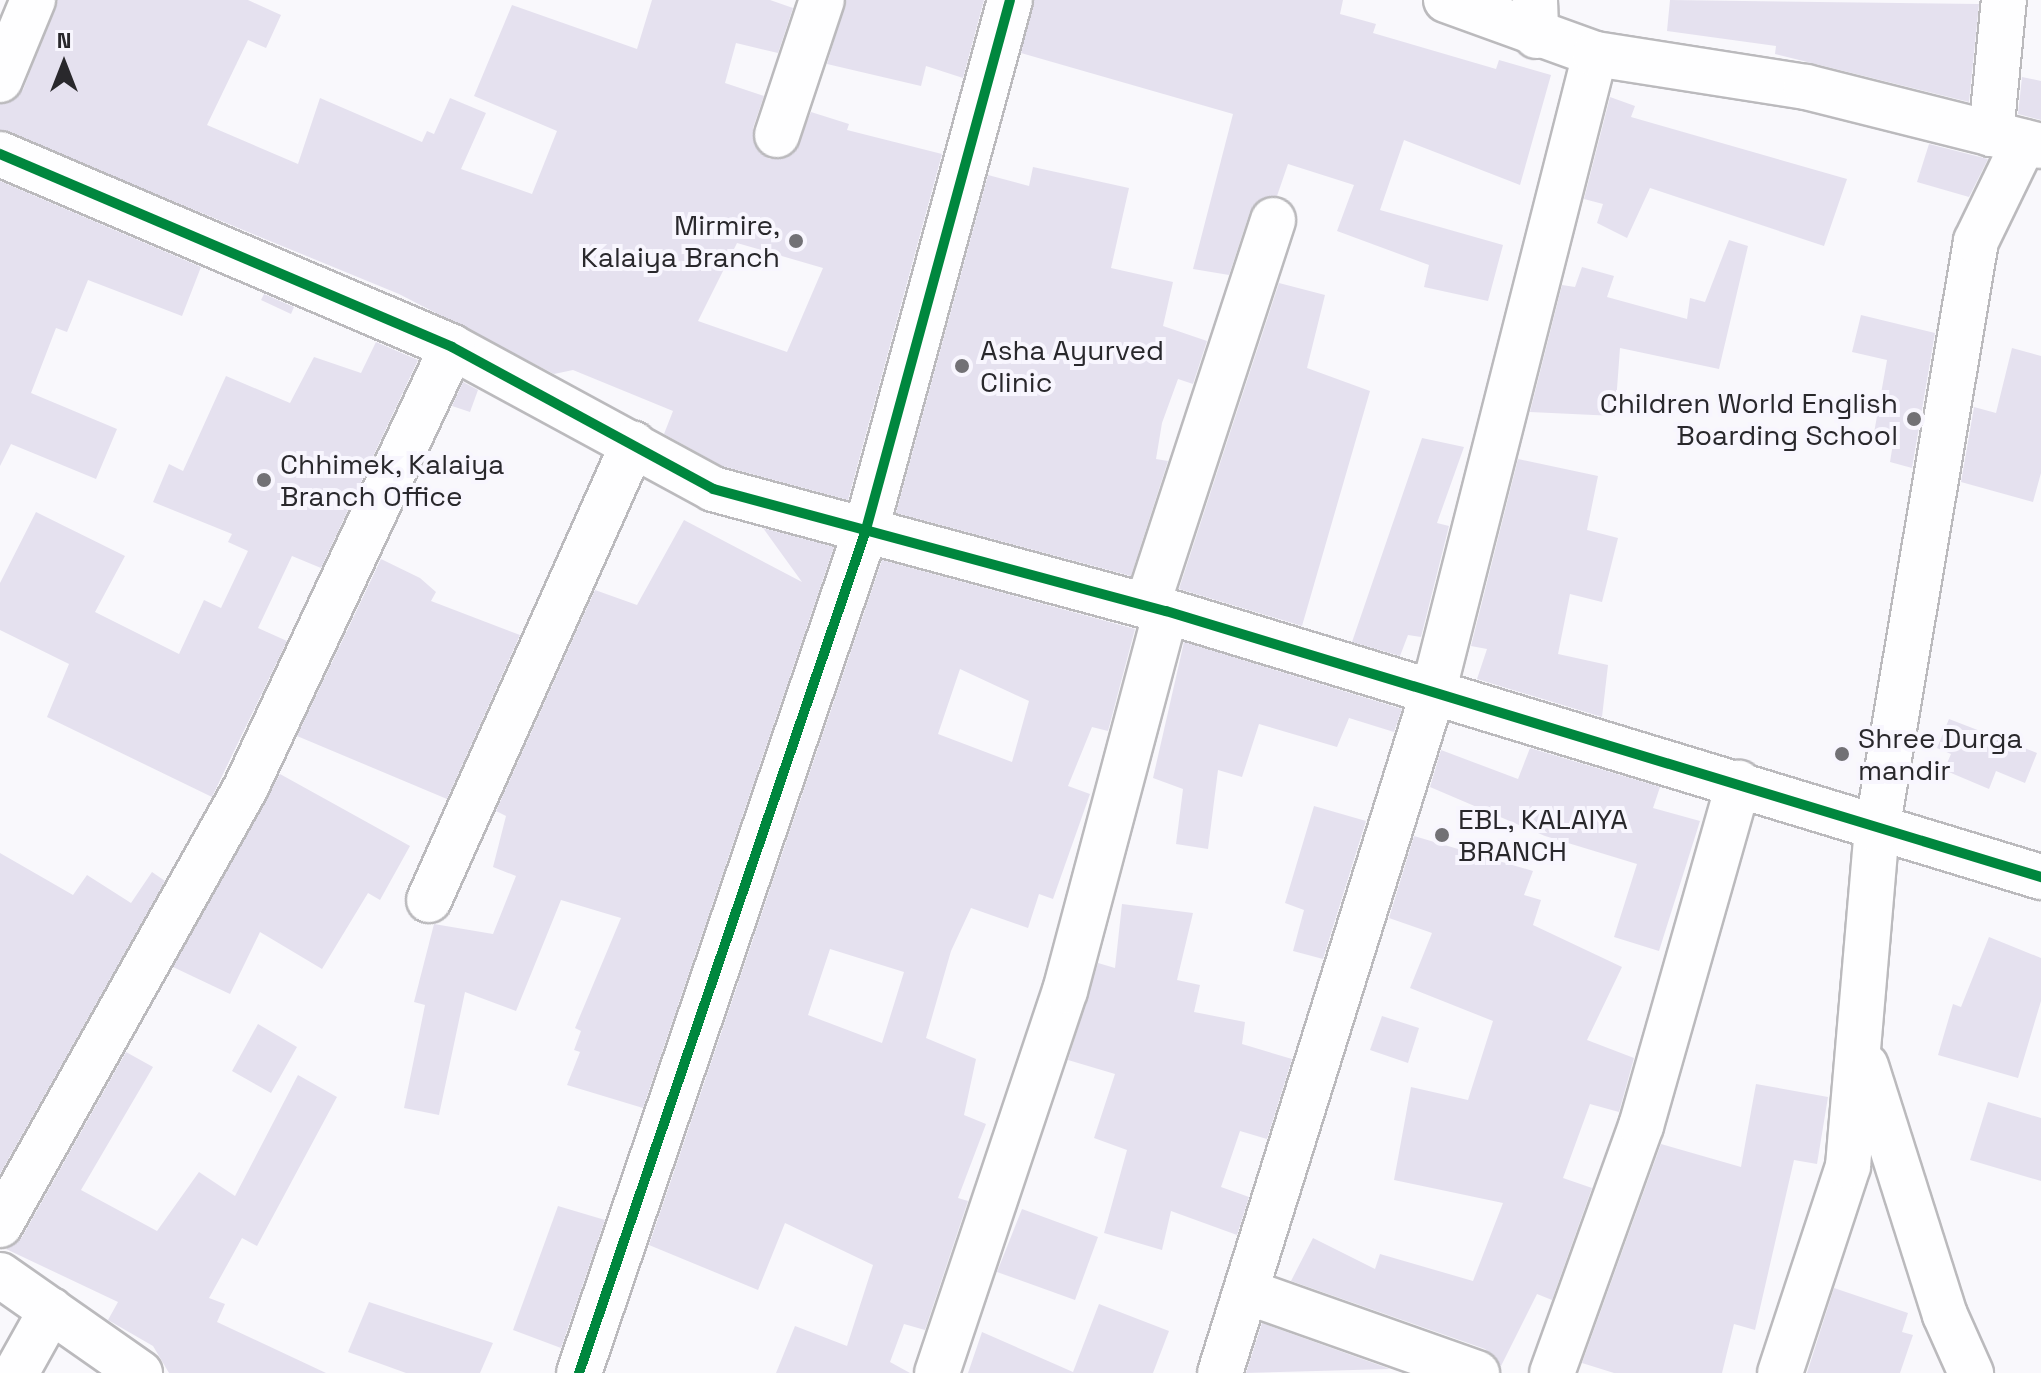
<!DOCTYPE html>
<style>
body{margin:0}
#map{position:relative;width:2041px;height:1373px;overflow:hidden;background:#f9f8fc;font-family:"Space Grotesk",sans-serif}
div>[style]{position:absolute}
.building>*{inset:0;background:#e5e1ef}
.roads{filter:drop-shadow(2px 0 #bbbabd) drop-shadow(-2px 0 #bbbabd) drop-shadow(0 2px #bbbabd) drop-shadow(0 -2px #bbbabd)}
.minor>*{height:44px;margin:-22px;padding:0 22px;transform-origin:22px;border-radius:22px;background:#fefeff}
.tertiary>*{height:44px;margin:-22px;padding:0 22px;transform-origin:22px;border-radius:22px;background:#fefeff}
.cycleway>*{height:10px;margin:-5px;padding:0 5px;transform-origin:5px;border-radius:5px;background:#00873e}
.dots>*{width:22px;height:22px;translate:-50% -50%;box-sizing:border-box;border:4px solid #f8f6fe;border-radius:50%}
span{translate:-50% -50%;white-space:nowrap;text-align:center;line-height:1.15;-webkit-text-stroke:8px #f8f6fe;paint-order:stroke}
.poi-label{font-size:28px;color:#29282c}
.right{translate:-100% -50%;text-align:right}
.left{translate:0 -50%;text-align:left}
.north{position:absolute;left:24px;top:24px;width:80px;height:80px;-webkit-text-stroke:6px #f8f6fe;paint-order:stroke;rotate:0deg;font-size:22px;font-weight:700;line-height:32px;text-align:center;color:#29282c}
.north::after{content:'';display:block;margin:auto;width:28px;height:36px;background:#29282c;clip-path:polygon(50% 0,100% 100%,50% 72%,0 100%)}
</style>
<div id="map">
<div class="building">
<i style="clip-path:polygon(evenodd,57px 0,248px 0,281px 15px,266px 48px,248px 40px,207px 125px,298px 164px,320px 98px,422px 142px,427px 131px,434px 134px,450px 98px,486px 113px,461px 169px,532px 194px,557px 131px,474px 96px,512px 5px,637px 49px,652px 0,770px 0,793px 8px,778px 53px,736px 43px,725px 83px,764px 96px,753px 128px,759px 152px,770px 159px,793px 154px,811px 112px,849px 124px,847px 130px,942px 154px,848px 500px,722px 466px,664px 434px,673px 411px,573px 370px,554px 374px,399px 294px,0 130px,0 104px,23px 90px,57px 0,737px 243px,823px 268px,787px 352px,698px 321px,737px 243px)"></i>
<i style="clip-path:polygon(846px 0,984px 0,963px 78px,926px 66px,921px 86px,827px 64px)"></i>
<i style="clip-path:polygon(1034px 0,1343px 0,1340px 14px,1376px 24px,1373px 33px,1496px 69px,1499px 60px,1551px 75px,1520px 185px,1404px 140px,1380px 210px,1503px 245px,1488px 301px,1424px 287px,1429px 265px,1337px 231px,1354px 185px,1288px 164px,1277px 196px,1250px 212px,1229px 275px,1193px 269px,1233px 114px,1021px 53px)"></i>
<i style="clip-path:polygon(1670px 0,1979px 4px,1969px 102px,1775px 54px,1776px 46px,1667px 31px)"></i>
<i style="clip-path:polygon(2022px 77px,2041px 81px,2041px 120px,2018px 114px)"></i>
<i style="clip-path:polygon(1610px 97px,1635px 106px,1631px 117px,1847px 179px,1824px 246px,1650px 188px,1627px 238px,1597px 223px,1603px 204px,1584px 199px)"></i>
<i style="clip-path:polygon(1929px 144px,1988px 159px,1969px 197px,1917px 182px)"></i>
<i style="clip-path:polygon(1033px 167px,1129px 188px,1111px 268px,1173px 282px,1163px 326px,1207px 341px,1193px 384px,1178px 379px,1162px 423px,1156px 459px,1168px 461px,1131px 576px,896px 513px,988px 175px,1029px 186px)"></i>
<i style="clip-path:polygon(0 181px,201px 267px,182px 316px,88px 280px,67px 332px,56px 328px,31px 393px,117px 429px,96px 479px,11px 444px,0 466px)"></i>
<i style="clip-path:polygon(1729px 240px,1748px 246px,1719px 369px,1620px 348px,1615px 416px,1530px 412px,1562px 285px,1575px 287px,1582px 267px,1614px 276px,1607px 297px,1687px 319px,1690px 298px,1705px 302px)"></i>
<i style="clip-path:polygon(1279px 283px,1325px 295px,1307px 368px,1370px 391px,1302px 626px,1179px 589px)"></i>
<i style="clip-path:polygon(264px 294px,294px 307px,291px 314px,261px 300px)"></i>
<i style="clip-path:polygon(1861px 315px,1935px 333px,1912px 468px,1890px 462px,1894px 437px,1874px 433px,1887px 360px,1852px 352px)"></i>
<i style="clip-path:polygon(376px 342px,418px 360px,321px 568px,292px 556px,258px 628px,287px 641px,212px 797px,47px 717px,69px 664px,0 630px,0 583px,36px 512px,125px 556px,95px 612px,179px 654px,204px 600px,221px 608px,248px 551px,228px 542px,232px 534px,153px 502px,169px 464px,183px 471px,226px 376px,290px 403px,314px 357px,361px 373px)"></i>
<i style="clip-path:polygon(2012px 348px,2041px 356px,2041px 473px,2033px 502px,1961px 482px,1974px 407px,1996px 413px)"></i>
<i style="clip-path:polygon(463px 382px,478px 390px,470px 412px,452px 406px)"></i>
<i style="clip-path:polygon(1422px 438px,1464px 447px,1437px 523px,1449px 526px,1421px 637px,1408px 635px,1400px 656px,1352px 642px)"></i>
<i style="clip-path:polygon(1518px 459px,1598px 476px,1587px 530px,1618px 538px,1602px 602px,1570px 594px,1558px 654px,1608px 665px,1602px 717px,1477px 679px,1487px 649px,1471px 646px)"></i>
<i style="clip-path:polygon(684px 520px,802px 582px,763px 528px,834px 547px,643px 1108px,567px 1085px,580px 1052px,574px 1050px,581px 1031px,575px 1028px,621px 918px,561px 900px,516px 1011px,465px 992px,439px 1115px,404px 1108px,425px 1005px,414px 1002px,434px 924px,493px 934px,516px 876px,493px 867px,506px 816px,496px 811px,595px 590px,637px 605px)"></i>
<i style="clip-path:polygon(381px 559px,420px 578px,436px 592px,431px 601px,520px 635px,447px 799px,297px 736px)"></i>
<i style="clip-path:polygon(evenodd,882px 560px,1135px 629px,1108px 731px,1092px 727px,1068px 786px,1090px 794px,1053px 899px,1039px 894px,1028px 928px,971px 908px,951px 951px,926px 1038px,976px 1059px,964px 1115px,986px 1124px,958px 1198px,968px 1201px,925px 1330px,904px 1324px,890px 1362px,910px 1373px,776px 1373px,795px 1326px,847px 1346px,873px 1265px,785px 1223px,758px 1290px,649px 1245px,882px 560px,960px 669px,1029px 701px,1012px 762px,938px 734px,960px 669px,882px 560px,830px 949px,904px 972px,882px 1043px,808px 1015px,830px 949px)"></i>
<i style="clip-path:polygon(1184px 642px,1402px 709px,1394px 732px,1349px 718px,1337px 747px,1259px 724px,1242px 777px,1218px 770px,1208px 849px,1176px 844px,1183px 789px,1153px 778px)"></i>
<i style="clip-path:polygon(1949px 719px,2037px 753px,2025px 783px,1996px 771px,1989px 789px,1944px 770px,1951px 754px,1937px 748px)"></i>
<i style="clip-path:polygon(1530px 748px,1660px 787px,1653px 808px,1700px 821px,1659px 951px,1614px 937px,1637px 864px,1545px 836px,1430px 787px,1441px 750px,1518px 779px)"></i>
<i style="clip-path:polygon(280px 774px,410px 846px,380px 900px,368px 893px,322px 969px,260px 932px,230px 994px,173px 967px)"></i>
<i style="clip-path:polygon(1314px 806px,1366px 821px,1323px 959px,1293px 951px,1304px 910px,1285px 903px)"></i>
<i style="clip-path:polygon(1414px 836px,1533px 871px,1524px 895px,1541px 900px,1533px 925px,1622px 967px,1587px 1040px,1634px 1058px,1619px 1112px,1590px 1104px,1563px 1178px,1592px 1188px,1552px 1300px,1537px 1294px,1501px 1366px,1485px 1349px,1291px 1281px,1313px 1238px,1375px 1269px,1380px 1254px,1473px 1281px,1503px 1203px,1394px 1180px,1411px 1087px,1468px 1100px,1493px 1021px,1410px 988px,1432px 933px,1389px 918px)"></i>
<i style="clip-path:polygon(0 853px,73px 895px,87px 875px,131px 903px,152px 872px,165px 881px,0 1174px)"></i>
<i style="clip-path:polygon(1122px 904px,1193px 913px,1177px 980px,1200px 985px,1194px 1012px,1245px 1022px,1242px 1044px,1292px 1059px,1267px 1139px,1240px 1131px,1221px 1187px,1249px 1197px,1237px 1235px,1171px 1211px,1162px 1250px,1104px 1233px,1127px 1150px,1094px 1138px,1115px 1074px,1068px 1060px,1098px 963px,1115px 968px)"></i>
<i style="clip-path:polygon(1989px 937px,2041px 958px,2041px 1001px,2018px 1078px,1938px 1055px,1953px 1004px,1961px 1007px)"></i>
<i style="clip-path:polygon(1382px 1016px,1419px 1028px,1408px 1063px,1370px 1050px)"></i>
<i style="clip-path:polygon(258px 1024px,297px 1047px,271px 1093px,232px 1071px)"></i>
<i style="clip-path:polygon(126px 1052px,153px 1067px,81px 1190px,157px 1231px,199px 1172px,235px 1196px,298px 1075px,337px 1097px,257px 1246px,242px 1238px,209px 1298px,225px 1304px,217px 1322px,326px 1373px,169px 1373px,153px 1346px,108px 1320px,118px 1302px,6px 1249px,22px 1237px)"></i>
<i style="clip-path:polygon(1756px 1084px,1828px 1097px,1817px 1164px,1794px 1160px,1755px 1330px,1734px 1324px,1722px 1373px,1614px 1373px,1582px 1363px,1661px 1144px,1741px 1167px)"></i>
<i style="clip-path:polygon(1988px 1102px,2041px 1118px,2041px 1181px,1970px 1160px)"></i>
<i style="clip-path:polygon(558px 1206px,605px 1220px,561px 1348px,513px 1330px)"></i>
<i style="clip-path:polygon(1022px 1209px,1098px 1237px,1075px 1300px,997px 1272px)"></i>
<i style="clip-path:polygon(1834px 1288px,1908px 1313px,1902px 1332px,1913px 1335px,1900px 1373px,1807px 1373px)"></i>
<i style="clip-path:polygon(369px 1302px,493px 1343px,480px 1373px,406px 1373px,348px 1352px)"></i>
<i style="clip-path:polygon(1099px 1304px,1169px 1331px,1153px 1373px,968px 1373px,982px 1332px,1073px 1372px)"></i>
<i style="clip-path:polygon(1262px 1323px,1390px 1369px,1246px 1373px)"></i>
</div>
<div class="roads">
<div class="minor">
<i style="left:1535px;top:0;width:36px;rotate:88deg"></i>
<i style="left:0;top:80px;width:87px;rotate:-67.6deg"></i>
<i style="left:1991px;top:134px;width:135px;rotate:-84.5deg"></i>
<i style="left:777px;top:135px;width:142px;rotate:-71.6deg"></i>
<i style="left:0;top:154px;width:491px;rotate:23.1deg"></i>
<i style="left:452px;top:347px;width:297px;rotate:28.5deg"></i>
<i style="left:713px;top:489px;width:469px;rotate:15.1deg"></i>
<i style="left:1166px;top:611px;width:915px;rotate:16.91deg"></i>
<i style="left:1147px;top:606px;width:406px;rotate:-71.9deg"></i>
<i style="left:429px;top:900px;width:500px;rotate:-65.9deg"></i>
<i style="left:1866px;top:1066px;width:261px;rotate:72.4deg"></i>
<i style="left:1945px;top:1315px;width:64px;rotate:65.9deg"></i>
<i style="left:0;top:1225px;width:500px;rotate:-60.67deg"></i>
<i style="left:245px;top:789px;width:488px;rotate:-64.9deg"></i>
<i style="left:1248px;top:1292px;width:243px;rotate:19.5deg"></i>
<i style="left:16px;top:1373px;width:72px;rotate:-60.9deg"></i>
<i style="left:579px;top:1373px;width:887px;rotate:-71.2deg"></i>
<i style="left:865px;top:533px;width:552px;rotate:-74.78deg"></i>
<i style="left:937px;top:1373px;width:403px;rotate:-71.5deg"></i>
<i style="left:1065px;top:991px;width:393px;rotate:-75.1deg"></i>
<i style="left:1220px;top:1373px;width:717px;rotate:-72.63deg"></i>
<i style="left:1434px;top:689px;width:655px;rotate:-75.77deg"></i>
<i style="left:1552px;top:1373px;width:263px;rotate:-70.2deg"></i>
<i style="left:1641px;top:1126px;width:357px;rotate:-74.1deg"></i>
<i style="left:1780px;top:1373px;width:218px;rotate:-71.8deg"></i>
<i style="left:1848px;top:1166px;width:337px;rotate:-85.1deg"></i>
<i style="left:1877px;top:830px;width:597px;rotate:-80.46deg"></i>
<i style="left:1976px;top:241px;width:110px;rotate:-64.1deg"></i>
</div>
<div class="tertiary">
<i style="left:1446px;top:0;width:158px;rotate:19.9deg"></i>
<i style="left:1595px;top:54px;width:214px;rotate:8.9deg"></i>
<i style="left:1806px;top:87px;width:242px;rotate:14.1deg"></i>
<i style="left:0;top:1275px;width:171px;rotate:35deg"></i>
</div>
</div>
<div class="cycleway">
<i style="left:0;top:154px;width:491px;rotate:23.1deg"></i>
<i style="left:452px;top:347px;width:297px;rotate:28.5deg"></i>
<i style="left:713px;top:489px;width:469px;rotate:15.1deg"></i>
<i style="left:1166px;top:611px;width:915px;rotate:16.91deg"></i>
<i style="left:579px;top:1373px;width:887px;rotate:-71.2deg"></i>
<i style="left:865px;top:533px;width:552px;rotate:-74.78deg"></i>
</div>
<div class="dots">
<i style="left:796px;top:241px;background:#727175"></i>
<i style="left:962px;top:366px;background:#727175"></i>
<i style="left:1914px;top:419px;background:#727175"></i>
<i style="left:264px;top:480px;background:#727175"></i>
<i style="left:1842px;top:754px;background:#727175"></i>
<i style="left:1442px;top:835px;background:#727175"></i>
</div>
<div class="poi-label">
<span class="right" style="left:780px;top:241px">Mirmire,<br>Kalaiya Branch</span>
<span class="left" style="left:980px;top:366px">Asha Ayurved<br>Clinic</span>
<span class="right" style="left:1898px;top:419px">Children World English<br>Boarding School</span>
<span class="left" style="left:280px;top:480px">Chhimek, Kalaiya<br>Branch Office</span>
<span class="left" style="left:1858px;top:754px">Shree Durga<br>mandir</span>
<span class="left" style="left:1458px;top:835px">EBL, KALAIYA<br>BRANCH</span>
</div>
<div class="north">N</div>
</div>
